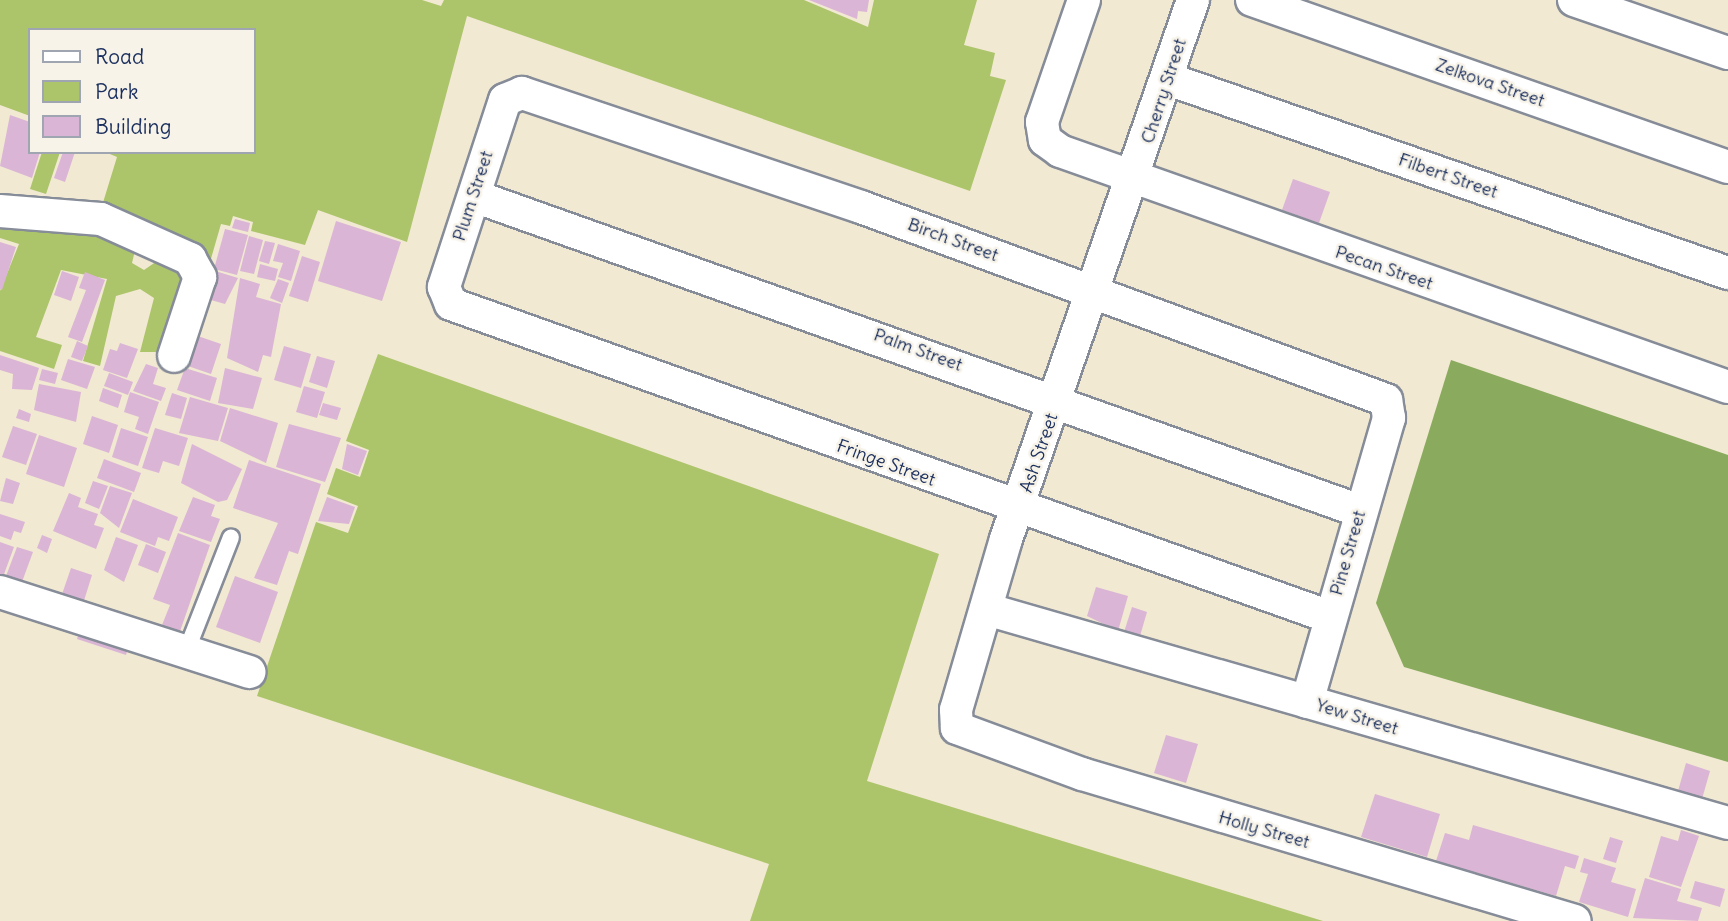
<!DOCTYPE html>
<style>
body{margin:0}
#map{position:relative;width:1728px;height:921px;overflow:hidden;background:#f1e9d2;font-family:Delius,sans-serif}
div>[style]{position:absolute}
.green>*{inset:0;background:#adc56a}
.forest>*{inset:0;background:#8aaa5e}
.building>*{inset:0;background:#dbb5d5}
.roads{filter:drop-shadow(2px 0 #868c98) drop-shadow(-2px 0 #868c98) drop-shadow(0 2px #868c98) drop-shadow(0 -2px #868c98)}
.service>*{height:16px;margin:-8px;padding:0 8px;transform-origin:8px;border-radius:8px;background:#fff}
.minor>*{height:32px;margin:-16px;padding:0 16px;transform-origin:16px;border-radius:16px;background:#fff}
span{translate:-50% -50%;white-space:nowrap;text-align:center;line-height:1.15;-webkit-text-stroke:5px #f7f3e8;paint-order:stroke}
.street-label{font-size:18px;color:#1b2f5e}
.legend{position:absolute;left:28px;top:28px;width:228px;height:126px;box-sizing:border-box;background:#f7f3e8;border:2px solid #9fa5b1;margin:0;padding:9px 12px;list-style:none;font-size:21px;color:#1b2f5e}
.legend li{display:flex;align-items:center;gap:14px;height:35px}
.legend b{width:35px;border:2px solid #9fa5b1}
</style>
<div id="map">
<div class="green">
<i style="clip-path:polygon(0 0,422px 0,441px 6px,444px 0,804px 0,868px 27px,874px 0,977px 0,964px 45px,995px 53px,990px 76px,1006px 80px,970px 191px,467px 16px,407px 242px,318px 210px,305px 245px,251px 231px,253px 222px,233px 216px,230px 226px,221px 224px,208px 269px,101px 209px,117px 157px,105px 152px,254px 152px,254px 30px,30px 30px,30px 116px,0 105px)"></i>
<i style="clip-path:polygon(42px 152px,60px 152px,46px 194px,30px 189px)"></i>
<i style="clip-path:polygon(0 220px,70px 223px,137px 242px,132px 263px,144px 270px,160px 259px,187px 275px,161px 352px,140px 352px,154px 298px,140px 289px,116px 296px,100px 366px,83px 361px,107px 279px,61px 270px,36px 337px,62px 345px,54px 369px,0 351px,0 291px,19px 244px,0 238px)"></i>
<i style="clip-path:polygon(378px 354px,939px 554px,867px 781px,1323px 921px,750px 921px,769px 864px,257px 696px,316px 522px,348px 533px,358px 506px,327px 494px,336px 468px,360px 477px,369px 450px,346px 441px)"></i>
</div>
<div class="forest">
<i style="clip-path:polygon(1451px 360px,1728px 455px,1728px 762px,1404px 667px,1376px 603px)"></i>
</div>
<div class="building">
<i style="clip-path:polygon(809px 0,869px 0,867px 12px,858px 11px,857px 19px)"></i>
<i style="clip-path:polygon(10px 115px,30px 122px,30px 152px,40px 152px,32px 178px,0 166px)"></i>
<i style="clip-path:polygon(63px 152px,75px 152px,65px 182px,54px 178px)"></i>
<i style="clip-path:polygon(1293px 179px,1330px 192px,1319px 223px,1282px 210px)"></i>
<i style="clip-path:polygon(235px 219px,250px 223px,248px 232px,232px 228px)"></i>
<i style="clip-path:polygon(336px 221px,401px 242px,382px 301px,318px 281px)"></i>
<i style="clip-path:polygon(225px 229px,248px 235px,237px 275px,214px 269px)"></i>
<i style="clip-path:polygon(249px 236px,263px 240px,254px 274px,240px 271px)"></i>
<i style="clip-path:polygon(265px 241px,275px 243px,269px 264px,259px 261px)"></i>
<i style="clip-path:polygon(0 242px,16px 247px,2px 290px,0 289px)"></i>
<i style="clip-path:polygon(278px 244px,300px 251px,291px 281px,278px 277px,283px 263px,273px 261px)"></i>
<i style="clip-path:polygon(302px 256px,320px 262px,308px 302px,289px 296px)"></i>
<i style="clip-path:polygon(260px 264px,278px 269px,275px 281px,257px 277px)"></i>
<i style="clip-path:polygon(212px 270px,238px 278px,225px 304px,204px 298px)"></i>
<i style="clip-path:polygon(62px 271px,79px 277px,71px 301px,54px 295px)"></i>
<i style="clip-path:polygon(85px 272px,105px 280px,82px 342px,68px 337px,86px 290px,79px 288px)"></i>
<i style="clip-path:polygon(240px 278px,260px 284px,256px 297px,281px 304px,271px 357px,263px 355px,258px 372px,227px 358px)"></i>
<i style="clip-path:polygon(278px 279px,289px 283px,282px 303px,270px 298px)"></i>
<i style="clip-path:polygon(192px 334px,221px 344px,211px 374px,185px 365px)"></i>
<i style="clip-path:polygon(77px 341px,88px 346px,82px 361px,71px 357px)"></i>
<i style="clip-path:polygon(120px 343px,138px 349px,127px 378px,103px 370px,110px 349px,117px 351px)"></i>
<i style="clip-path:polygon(284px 346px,311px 354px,301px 388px,274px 380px)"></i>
<i style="clip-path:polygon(0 355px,39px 368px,32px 390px,12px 389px,13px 374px,0 370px)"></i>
<i style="clip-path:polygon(317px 356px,335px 361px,327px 388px,309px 382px)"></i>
<i style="clip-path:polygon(68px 359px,95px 367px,87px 389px,61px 380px)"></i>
<i style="clip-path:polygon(146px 364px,158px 368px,153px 384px,166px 388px,161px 401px,133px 391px)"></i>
<i style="clip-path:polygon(185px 368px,217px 378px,210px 401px,177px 390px)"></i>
<i style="clip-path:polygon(225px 368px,262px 378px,253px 409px,218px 403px)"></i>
<i style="clip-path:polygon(42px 369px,58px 373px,55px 384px,39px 380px)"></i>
<i style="clip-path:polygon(109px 373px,133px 382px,128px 395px,104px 386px)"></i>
<i style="clip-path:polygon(39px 384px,81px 392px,76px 422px,34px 410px)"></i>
<i style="clip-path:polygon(304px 386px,325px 392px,317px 418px,296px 412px)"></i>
<i style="clip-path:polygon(103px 388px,122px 395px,118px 408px,99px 401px)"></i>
<i style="clip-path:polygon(130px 392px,159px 402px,148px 434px,135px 429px,139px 417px,124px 412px)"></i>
<i style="clip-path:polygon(172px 393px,187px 398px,181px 419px,165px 415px)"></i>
<i style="clip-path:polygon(190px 397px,228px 408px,218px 441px,179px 433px)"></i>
<i style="clip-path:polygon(323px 403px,341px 408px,337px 420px,319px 415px)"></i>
<i style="clip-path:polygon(230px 408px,278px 423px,266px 463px,220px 441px)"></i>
<i style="clip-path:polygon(19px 409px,31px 414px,29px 422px,16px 418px)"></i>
<i style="clip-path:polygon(92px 416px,118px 425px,109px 453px,83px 444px)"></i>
<i style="clip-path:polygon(289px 424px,341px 438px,325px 482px,276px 467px)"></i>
<i style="clip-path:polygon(13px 426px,37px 434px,26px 465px,2px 457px)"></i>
<i style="clip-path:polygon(121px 428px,148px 437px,138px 466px,112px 457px)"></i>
<i style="clip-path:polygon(155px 428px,188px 438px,179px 466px,163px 461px,159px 473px,142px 468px)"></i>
<i style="clip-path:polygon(39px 435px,77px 448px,64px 487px,26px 474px)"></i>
<i style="clip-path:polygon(192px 444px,242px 469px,227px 500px,218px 502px,181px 483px)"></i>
<i style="clip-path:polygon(347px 444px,367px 451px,358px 475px,342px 469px)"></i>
<i style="clip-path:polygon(104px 459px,141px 473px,134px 492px,97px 478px)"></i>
<i style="clip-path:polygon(249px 460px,321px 484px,298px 554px,289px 551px,277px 585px,254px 578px,278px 523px,233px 508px)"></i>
<i style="clip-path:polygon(6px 478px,20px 483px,13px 504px,0 501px)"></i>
<i style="clip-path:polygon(93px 481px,108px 486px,99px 509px,85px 503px)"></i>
<i style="clip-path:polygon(110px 486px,132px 493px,119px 528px,100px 513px)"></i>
<i style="clip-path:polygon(69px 493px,81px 498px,78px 507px,98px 514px,94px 525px,104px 528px,96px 549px,53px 531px)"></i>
<i style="clip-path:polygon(193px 497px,215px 505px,211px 516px,220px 519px,211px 542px,179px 531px)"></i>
<i style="clip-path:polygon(327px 497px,355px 507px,349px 524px,318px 521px)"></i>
<i style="clip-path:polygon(133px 499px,178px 517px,169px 541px,158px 537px,155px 546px,120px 532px)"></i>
<i style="clip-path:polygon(0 514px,25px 522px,21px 533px,14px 531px,11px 540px,0 536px)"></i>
<i style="clip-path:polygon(178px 533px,210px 545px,178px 637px,160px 630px,170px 605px,153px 599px)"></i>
<i style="clip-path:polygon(42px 535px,52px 539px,47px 553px,37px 548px)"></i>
<i style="clip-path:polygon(116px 537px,138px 545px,124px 582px,104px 570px)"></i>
<i style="clip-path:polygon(0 542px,14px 547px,0 585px)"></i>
<i style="clip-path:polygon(146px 544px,166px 552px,158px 573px,138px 565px)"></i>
<i style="clip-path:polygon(17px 547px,33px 552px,19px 590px,3px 584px)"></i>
<i style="clip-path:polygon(71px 568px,92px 575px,82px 607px,60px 600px)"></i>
<i style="clip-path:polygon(235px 576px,278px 592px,260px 643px,216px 627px)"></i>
<i style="clip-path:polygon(1096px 587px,1128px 596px,1118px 631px,1087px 616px)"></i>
<i style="clip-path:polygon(1132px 607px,1147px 612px,1140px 636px,1124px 632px)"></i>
<i style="clip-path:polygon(82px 624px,129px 645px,126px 655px,77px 639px)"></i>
<i style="clip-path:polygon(1166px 735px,1198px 744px,1186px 783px,1154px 773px)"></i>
<i style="clip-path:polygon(1686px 763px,1710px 771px,1702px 799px,1678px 791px)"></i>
<i style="clip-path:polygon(1375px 794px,1440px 814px,1427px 857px,1361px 837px)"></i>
<i style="clip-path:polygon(1473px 825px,1579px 856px,1575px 869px,1565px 866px,1556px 896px,1436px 861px,1445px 833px,1469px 840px)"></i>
<i style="clip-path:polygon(1681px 830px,1699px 836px,1681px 887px,1649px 877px,1661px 836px,1678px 841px)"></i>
<i style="clip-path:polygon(1610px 837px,1623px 841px,1616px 863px,1603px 859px)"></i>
<i style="clip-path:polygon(1584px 858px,1616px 868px,1611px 882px,1636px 889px,1628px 917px,1579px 902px,1588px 874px,1580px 872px)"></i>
<i style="clip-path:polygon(1645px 878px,1681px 889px,1677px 901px,1702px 908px,1698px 921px,1633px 918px)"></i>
<i style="clip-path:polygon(1695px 881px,1725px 889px,1720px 907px,1690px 898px)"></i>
</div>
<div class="roads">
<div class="service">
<i style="left:186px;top:652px;width:123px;rotate:-68.6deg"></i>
</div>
<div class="minor">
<i style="left:1084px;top:0;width:129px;rotate:109deg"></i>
<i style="left:1042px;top:122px;width:18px;rotate:81deg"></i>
<i style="left:1045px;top:140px;width:19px;rotate:36deg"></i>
<i style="left:1060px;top:151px;width:708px;rotate:19.46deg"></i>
<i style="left:1193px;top:0;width:571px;rotate:109.13deg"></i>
<i style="left:1006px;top:539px;width:178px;rotate:106.3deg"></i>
<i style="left:956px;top:710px;width:18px;rotate:87deg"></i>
<i style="left:957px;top:728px;width:133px;rotate:20.2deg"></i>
<i style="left:1082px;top:774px;width:514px;rotate:16.6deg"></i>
<i style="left:1252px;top:0;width:504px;rotate:19.33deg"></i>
<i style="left:1574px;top:0;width:163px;rotate:19deg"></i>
<i style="left:1168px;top:79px;width:593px;rotate:19.11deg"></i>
<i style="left:474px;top:196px;width:940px;rotate:19.57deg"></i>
<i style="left:0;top:211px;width:101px;rotate:4.5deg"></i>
<i style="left:101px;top:219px;width:98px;rotate:24.2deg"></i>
<i style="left:190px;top:259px;width:21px;rotate:61deg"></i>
<i style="left:200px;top:277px;width:83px;rotate:108.2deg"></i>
<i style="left:0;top:592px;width:262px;rotate:17.8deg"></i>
<i style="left:986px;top:609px;width:772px;rotate:16.09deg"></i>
<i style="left:1307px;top:702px;width:296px;rotate:-73.9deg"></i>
<i style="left:1389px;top:418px;width:18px;rotate:-99deg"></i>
<i style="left:1386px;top:400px;width:559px;rotate:-159.82deg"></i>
<i style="left:861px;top:207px;width:358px;rotate:-161.4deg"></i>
<i style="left:522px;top:93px;width:18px;rotate:158deg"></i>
<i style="left:505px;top:100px;width:197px;rotate:108.1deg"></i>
<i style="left:444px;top:287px;width:18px;rotate:68deg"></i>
<i style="left:451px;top:304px;width:933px;rotate:19.6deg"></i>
</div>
</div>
<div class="street-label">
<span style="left:1490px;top:83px;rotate:19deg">Zelkova Street</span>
<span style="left:1164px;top:91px;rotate:-72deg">Cherry Street</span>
<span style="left:1448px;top:176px;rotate:19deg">Filbert Street</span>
<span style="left:473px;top:196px;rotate:-72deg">Plum Street</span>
<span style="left:953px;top:240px;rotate:20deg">Birch Street</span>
<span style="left:1384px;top:268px;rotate:19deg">Pecan Street</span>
<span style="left:918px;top:350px;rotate:20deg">Palm Street</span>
<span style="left:1039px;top:453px;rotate:-71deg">Ash Street</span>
<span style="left:886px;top:463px;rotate:20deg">Fringe Street</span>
<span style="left:1348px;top:553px;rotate:-74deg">Pine Street</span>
<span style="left:1357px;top:717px;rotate:17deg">Yew Street</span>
<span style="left:1264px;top:830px;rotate:16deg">Holly Street</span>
</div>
<ul class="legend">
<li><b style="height:9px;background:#fff"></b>Road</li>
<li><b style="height:19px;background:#adc56a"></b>Park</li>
<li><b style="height:19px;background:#dbb5d5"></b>Building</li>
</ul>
</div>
